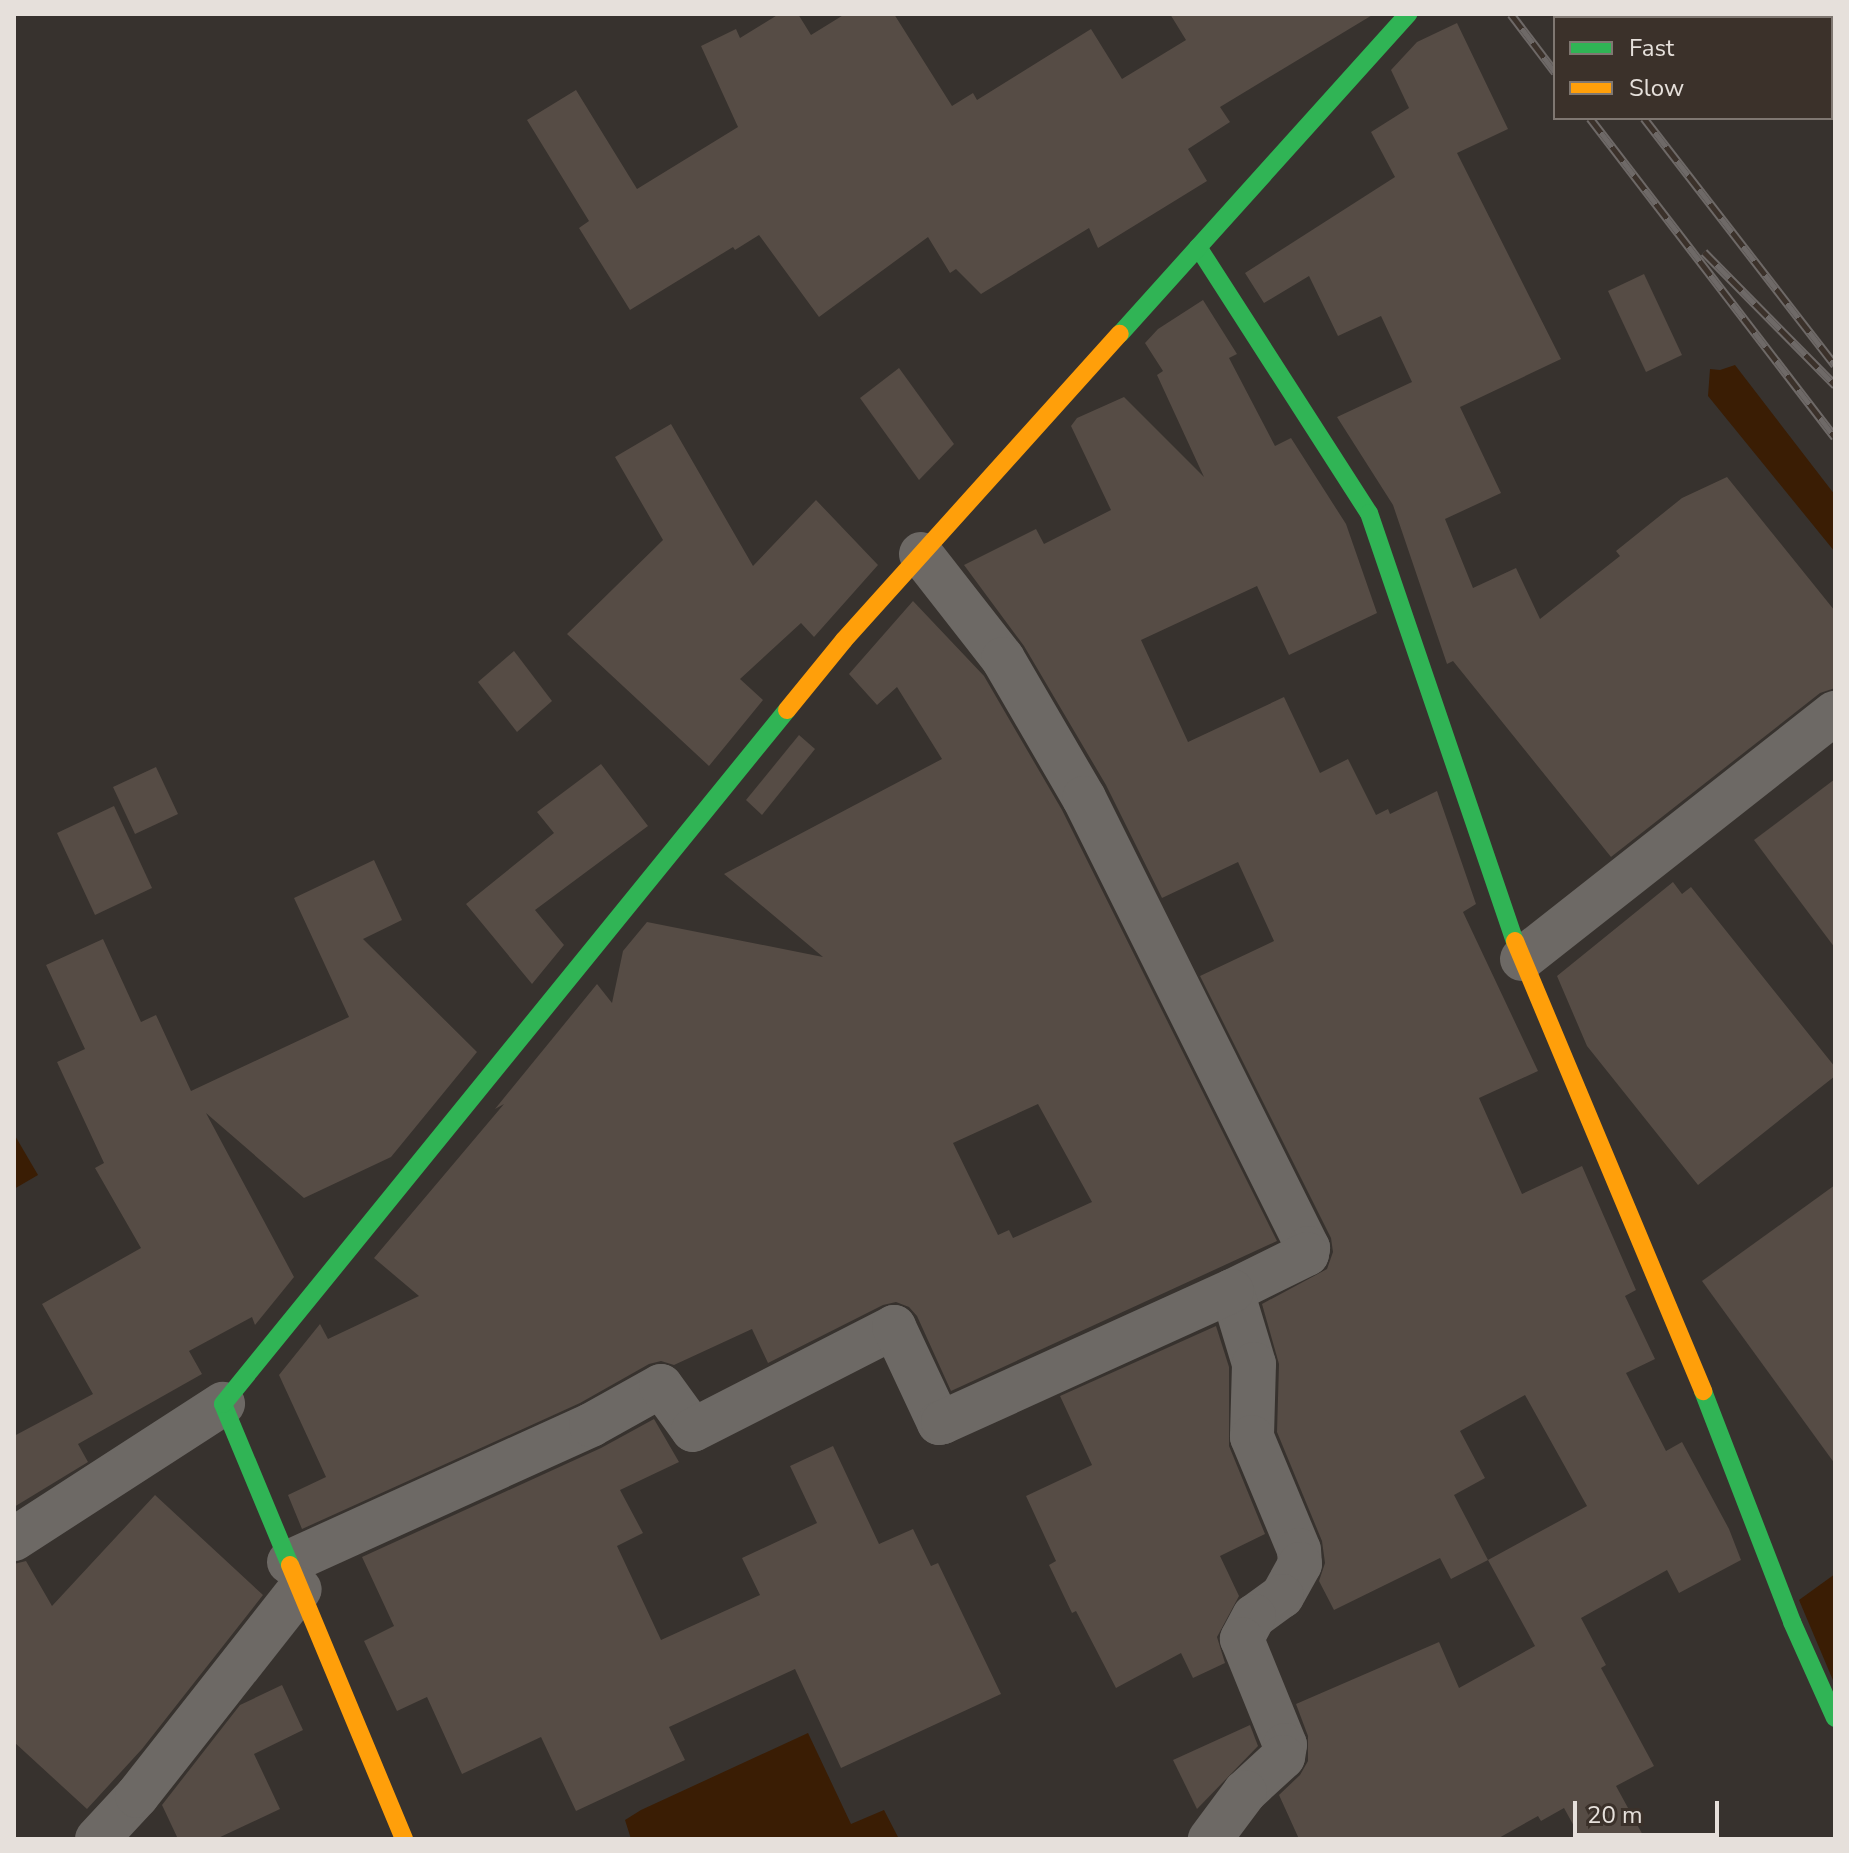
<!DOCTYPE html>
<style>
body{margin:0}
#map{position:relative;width:1849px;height:1853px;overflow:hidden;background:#37322e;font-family:"Nunito Sans",sans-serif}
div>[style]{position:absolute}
.water>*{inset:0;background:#3a1d04}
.building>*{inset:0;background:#564c45}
.street>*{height:44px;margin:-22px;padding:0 22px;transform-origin:22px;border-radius:22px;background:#6d6965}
.fast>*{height:18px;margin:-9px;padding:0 9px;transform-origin:9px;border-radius:9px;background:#30b455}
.slow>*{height:18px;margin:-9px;padding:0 9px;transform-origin:9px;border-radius:9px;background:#ff9f0a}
.rail>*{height:9px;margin-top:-4.5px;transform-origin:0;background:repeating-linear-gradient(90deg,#3b312a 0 18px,#6e6967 0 36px);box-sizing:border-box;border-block:2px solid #6e6967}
span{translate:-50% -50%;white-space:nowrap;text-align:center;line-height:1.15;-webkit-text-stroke:7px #3b312a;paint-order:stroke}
.frame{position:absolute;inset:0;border:16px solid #e6e0db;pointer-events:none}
.legend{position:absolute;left:1553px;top:16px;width:280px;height:104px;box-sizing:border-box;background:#3b312a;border:2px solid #7f7771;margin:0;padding:10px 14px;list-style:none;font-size:24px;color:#e6e0db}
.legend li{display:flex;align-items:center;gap:16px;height:40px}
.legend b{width:40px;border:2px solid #7f7771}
.scale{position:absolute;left:1573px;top:1801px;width:146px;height:36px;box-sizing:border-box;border:4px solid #e6e0db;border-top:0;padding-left:10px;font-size:24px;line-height:28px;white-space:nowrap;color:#e6e0db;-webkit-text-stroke:6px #3b312a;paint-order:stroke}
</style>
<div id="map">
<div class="water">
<i style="clip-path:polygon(1735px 365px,1835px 495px,1835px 552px,1708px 396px,1710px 369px,1720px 370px)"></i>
<i style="clip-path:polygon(14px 1134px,38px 1175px,14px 1189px)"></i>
<i style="clip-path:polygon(1835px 1574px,1835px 1685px,1799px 1600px)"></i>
<i style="clip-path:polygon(808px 1733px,851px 1824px,884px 1810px,899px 1839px,631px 1839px,625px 1820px,641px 1810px)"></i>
</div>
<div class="building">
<i style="clip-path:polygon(779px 14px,798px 14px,811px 35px,845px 14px,894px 14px,952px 106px,973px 93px,977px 100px,1091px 29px,1122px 79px,1186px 40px,1170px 14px,1374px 14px,1220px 107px,1230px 122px,1188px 149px,1207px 181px,1098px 248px,1089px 228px,981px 294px,956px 269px,950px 273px,928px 237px,819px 317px,759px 235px,735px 250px,733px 247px,630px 310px,579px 228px,589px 221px,527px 120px,576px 90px,637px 189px,738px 127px,701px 46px,736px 29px,740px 38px)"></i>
<i style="clip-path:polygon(1457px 23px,1508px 129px,1457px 153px,1561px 359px,1460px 407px,1501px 493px,1445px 519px,1473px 588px,1516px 568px,1540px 619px,1620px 556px,1616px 551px,1682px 498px,1727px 477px,1835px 611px,1835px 688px,1820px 693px,1611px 857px,1453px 661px,1447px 664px,1393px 505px,1337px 417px,1412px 382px,1381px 316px,1338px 336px,1309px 276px,1264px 303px,1245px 273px,1395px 177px,1371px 132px,1409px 108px,1391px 70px,1417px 42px)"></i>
<i style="clip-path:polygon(1644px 274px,1682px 355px,1646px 372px,1608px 291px)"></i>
<i style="clip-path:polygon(evenodd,1203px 300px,1237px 354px,1229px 358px,1275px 446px,1291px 438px,1346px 524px,1377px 613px,1289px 655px,1257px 586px,1141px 640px,1188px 742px,1284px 697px,1320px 773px,1348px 759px,1376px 815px,1388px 809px,1390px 814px,1437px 791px,1476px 904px,1463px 912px,1538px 1071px,1479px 1098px,1522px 1194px,1582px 1166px,1636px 1290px,1625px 1296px,1655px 1359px,1626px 1373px,1666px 1451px,1682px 1442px,1729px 1529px,1741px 1560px,1679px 1593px,1667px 1570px,1581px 1618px,1606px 1665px,1601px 1668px,1654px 1766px,1616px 1786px,1645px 1839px,1581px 1839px,1564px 1808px,1541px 1821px,1538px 1816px,1497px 1839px,1299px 1839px,1279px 1795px,1300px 1775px,1308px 1761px,1308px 1736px,1296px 1704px,1439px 1642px,1459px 1688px,1535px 1646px,1488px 1560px,1451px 1579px,1440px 1558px,1334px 1610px,1319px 1581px,1325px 1563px,1322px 1541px,1277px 1432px,1279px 1364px,1262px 1304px,1327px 1269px,1333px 1252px,1331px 1238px,1200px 976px,1274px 941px,1238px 862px,1162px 898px,1106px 785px,1024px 646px,964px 565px,1036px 529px,1044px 544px,1111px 510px,1071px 426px,1077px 418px,1124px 397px,1204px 477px,1157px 375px,1163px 371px,1145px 343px,1158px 329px,1203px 300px,1525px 1395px,1587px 1506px,1488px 1560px,1454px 1495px,1485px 1478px,1460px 1431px,1525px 1395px)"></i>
<i style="clip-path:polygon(899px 368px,954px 444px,919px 480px,860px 398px)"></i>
<i style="clip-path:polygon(671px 424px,753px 566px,816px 500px,878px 565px,814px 637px,801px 623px,740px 679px,763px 700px,709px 766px,567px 634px,663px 540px,615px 457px)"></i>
<i style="clip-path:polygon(evenodd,913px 601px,984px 676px,1062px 810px,1277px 1241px,951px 1391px,917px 1316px,909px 1307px,896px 1302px,883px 1305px,768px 1363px,752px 1329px,674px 1365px,661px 1361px,649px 1364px,580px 1403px,302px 1529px,288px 1495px,326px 1477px,279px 1375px,320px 1324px,328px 1339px,419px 1296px,374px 1258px,504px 1104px,495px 1109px,597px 984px,612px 1003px,623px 951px,647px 922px,823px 957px,724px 874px,942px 759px,897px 687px,877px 705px,849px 674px,913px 601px,1038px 1104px,1092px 1202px,1013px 1238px,1009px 1230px,998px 1235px,953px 1143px,1038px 1104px)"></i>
<i style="clip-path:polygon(514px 651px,552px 701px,517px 732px,478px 682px)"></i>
<i style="clip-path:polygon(799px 735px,815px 749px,762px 815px,746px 800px)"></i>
<i style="clip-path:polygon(601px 764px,648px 826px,535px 910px,564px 945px,532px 984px,466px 904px,554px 833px,537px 812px)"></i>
<i style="clip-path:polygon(156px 767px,178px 814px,135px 834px,113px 787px)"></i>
<i style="clip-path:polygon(1835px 779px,1835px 948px,1754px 840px)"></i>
<i style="clip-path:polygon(114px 806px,152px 888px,95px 915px,57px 833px)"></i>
<i style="clip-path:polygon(374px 860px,402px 920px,363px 939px,477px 1052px,391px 1157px,304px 1198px,206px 1113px,294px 1277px,255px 1325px,252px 1317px,189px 1351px,202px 1374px,78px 1444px,88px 1462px,14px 1507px,14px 1436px,93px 1394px,42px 1304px,141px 1248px,95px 1168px,104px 1163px,57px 1062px,85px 1049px,46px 965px,103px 939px,141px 1022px,156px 1015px,191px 1091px,349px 1017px,294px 898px)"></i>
<i style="clip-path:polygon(1673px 882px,1682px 894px,1691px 887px,1835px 1067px,1835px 1076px,1698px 1185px,1587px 1046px,1557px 976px)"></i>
<i style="clip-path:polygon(1835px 1185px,1835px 1464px,1702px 1281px)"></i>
<i style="clip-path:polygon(1216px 1326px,1229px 1367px,1229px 1446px,1265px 1534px,1220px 1556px,1239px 1596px,1217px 1637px,1225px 1663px,1193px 1678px,1181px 1653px,1116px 1688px,1076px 1611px,1072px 1613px,1049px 1565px,1056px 1561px,1026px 1496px,1092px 1465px,1060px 1396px)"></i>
<i style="clip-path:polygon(654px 1419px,679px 1462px,620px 1490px,643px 1533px,617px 1546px,661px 1640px,760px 1595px,742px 1558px,817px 1523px,790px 1466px,833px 1446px,879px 1544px,913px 1529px,931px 1566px,938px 1563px,1001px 1694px,841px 1768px,795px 1669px,669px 1727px,685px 1760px,576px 1811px,541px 1737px,462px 1774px,427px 1697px,397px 1711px,364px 1641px,394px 1626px,362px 1557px,601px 1448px)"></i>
<i style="clip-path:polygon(155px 1495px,263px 1595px,142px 1749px,87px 1809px,14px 1742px,14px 1564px,26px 1561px,52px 1606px)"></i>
<i style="clip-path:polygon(282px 1685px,303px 1730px,254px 1754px,280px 1809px,216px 1839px,178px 1839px,162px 1805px,240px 1705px)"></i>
<i style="clip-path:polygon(1250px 1725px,1258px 1746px,1197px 1809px,1173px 1760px)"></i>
</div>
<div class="street">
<i style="left:921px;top:554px;width:133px;rotate:52deg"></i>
<i style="left:1003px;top:659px;width:161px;rotate:59.8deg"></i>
<i style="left:1084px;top:798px;width:503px;rotate:63.54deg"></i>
<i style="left:1308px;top:1248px;width:6px;rotate:99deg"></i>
<i style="left:1307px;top:1254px;width:84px;rotate:153.7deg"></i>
<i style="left:1232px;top:1291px;width:76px;rotate:73.2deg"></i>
<i style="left:1254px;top:1364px;width:73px;rotate:91.6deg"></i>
<i style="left:1252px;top:1437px;width:122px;rotate:67.4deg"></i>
<i style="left:1299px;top:1550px;width:14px;rotate:86deg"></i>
<i style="left:1300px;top:1564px;width:37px;rotate:119deg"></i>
<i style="left:1282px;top:1596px;width:34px;rotate:144deg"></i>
<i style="left:1254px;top:1616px;width:26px;rotate:118deg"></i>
<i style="left:1242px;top:1639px;width:114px;rotate:67.9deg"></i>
<i style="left:1285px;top:1745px;width:12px;rotate:99deg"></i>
<i style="left:1283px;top:1757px;width:52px;rotate:137.4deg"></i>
<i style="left:1245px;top:1792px;width:59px;rotate:126.7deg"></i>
<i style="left:1522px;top:959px;width:398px;rotate:-38.2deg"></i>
<i style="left:14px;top:1539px;width:249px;rotate:-32.9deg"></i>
<i style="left:289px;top:1562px;width:332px;rotate:-24.4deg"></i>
<i style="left:591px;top:1425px;width:80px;rotate:-29.1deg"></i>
<i style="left:661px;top:1386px;width:54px;rotate:54deg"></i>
<i style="left:693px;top:1430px;width:226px;rotate:-27.1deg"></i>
<i style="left:894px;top:1327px;width:106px;rotate:64.9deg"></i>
<i style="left:939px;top:1423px;width:4px;rotate:-14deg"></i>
<i style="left:943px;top:1422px;width:317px;rotate:-24.4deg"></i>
<i style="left:97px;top:1839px;width:59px;rotate:-47.1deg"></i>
<i style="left:137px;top:1796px;width:263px;rotate:-51.8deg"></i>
</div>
<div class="fast">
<i style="left:1198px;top:247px;width:316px;rotate:57.3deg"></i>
<i style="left:1369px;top:513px;width:452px;rotate:71.2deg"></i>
<i style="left:1120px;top:334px;width:431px;rotate:-48deg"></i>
<i style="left:1703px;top:1391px;width:248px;rotate:68.9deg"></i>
<i style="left:1792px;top:1622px;width:105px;rotate:65.9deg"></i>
<i style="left:290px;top:1565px;width:174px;rotate:-112.6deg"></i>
<i style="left:223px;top:1404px;width:894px;rotate:-50.9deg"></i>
</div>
<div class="slow">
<i style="left:787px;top:710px;width:90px;rotate:-50.8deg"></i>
<i style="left:844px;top:640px;width:412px;rotate:-48deg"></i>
<i style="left:1515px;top:941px;width:488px;rotate:67.3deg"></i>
<i style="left:290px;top:1565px;width:297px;rotate:67.4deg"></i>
</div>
<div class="rail">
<i style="left:1511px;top:14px;width:73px;rotate:52.8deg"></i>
<i style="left:1564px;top:14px;width:5px;rotate:53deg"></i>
<i style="left:1590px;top:118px;width:402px;rotate:52.5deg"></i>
<i style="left:1644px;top:118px;width:312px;rotate:52.3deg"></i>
<i style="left:1704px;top:252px;width:187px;rotate:45.4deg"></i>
</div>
<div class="frame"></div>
<ul class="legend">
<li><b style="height:10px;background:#30b455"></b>Fast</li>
<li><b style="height:10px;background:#ff9f0a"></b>Slow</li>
</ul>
<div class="scale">20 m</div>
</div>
